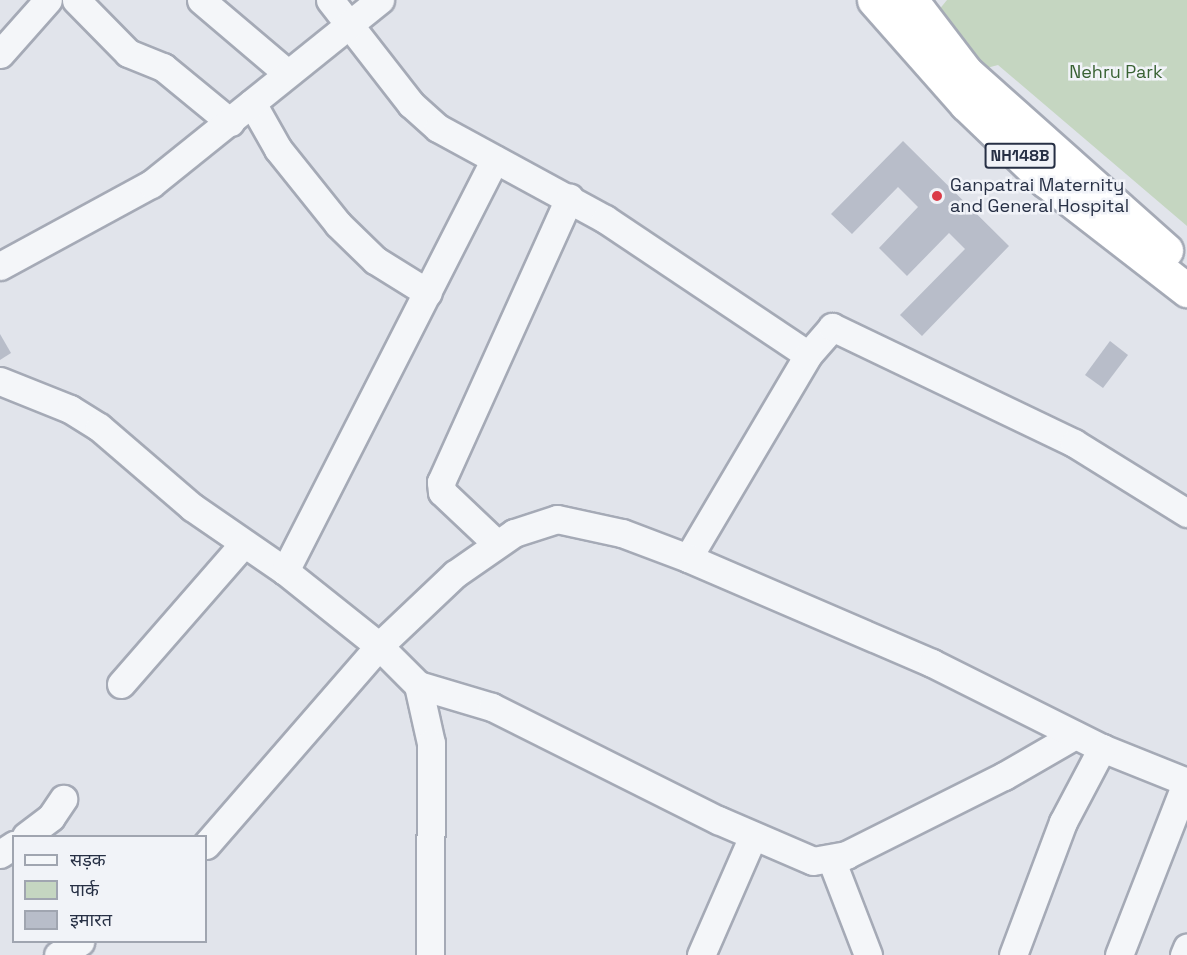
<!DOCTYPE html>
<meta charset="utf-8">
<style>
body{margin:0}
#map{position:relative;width:1187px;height:955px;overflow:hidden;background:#e1e4eb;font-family:"Space Grotesk","Noto Sans Devanagari",sans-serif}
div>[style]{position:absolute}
.green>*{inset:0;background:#c5d6c1}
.building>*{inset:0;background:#b8bdc9}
.roads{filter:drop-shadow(2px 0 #a5aab6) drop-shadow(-2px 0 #a5aab6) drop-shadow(0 2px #a5aab6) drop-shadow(0 -2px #a5aab6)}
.minor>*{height:27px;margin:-13.5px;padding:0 13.5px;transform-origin:13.5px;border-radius:13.5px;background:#f4f6f9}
.highway>*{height:33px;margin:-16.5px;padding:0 16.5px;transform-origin:16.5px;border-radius:16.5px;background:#fff}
.dots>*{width:16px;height:16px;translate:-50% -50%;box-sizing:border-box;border:3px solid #f1f3f8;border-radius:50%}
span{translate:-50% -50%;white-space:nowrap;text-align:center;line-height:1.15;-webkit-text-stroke:5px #f1f3f8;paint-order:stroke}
.shield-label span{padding:2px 4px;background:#f1f3f8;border:2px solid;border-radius:4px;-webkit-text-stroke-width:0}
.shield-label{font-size:16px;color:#273045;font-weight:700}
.park-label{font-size:18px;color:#396233}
.poi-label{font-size:18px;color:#273045}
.left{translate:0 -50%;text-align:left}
.legend{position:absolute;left:12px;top:835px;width:195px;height:108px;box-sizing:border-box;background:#f1f3f8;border:2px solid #a0a5b0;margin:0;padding:8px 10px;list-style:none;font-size:18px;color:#273045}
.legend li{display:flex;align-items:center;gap:12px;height:30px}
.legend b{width:30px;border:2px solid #a0a5b0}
</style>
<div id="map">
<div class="green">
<i style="clip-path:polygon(947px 0,1187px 0,1187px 226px,998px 65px,968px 73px,929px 22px)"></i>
</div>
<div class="building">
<i style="clip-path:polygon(903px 141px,1009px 246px,922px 336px,900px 315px,965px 249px,949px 233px,907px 276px,879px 248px,918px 207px,898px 187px,852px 234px,831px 214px)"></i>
<i style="clip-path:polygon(0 334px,11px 353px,0 360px)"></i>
<i style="clip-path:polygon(1110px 341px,1128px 355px,1103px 388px,1085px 375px)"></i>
</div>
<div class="roads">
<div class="minor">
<i style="left:76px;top:0;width:74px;rotate:45.5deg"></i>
<i style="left:128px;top:53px;width:38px;rotate:22deg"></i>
<i style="left:163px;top:67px;width:87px;rotate:39.4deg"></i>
<i style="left:201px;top:0;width:113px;rotate:40.3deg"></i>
<i style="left:330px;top:0;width:132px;rotate:52.1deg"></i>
<i style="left:411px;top:104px;width:36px;rotate:42deg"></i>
<i style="left:438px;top:128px;width:190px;rotate:28.6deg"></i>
<i style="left:605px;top:219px;width:244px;rotate:33.8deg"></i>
<i style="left:0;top:54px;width:72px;rotate:-48.4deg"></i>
<i style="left:252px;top:103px;width:53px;rotate:60.5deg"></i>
<i style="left:278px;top:149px;width:96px;rotate:51.3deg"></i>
<i style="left:338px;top:224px;width:52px;rotate:44.2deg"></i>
<i style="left:375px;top:260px;width:62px;rotate:31.9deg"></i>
<i style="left:0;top:266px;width:172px;rotate:-28.5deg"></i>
<i style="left:151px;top:184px;width:294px;rotate:-38.8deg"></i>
<i style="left:0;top:381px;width:75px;rotate:21.8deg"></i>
<i style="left:70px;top:409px;width:34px;rotate:32deg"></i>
<i style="left:99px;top:427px;width:123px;rotate:40.7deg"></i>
<i style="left:192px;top:507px;width:113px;rotate:34.5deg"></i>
<i style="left:285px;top:571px;width:120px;rotate:38.6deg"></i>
<i style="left:379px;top:646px;width:55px;rotate:45deg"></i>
<i style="left:418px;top:685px;width:59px;rotate:77.4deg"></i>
<i style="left:431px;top:743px;width:212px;rotate:90.3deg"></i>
<i style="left:496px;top:543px;width:74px;rotate:-136.6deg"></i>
<i style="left:442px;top:492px;width:10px;rotate:-96deg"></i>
<i style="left:441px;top:482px;width:312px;rotate:-65.7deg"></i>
<i style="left:688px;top:558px;width:236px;rotate:-59.4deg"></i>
<i style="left:808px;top:355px;width:37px;rotate:-49deg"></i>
<i style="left:832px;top:327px;width:268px;rotate:25.6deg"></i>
<i style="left:1074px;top:443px;width:133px;rotate:31.8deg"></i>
<i style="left:285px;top:571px;width:462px;rotate:-63deg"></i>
<i style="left:121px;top:684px;width:186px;rotate:-48.9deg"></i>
<i style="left:418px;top:685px;width:77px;rotate:16.6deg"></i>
<i style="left:492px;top:707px;width:253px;rotate:26.6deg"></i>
<i style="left:718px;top:820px;width:103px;rotate:23.3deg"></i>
<i style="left:813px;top:861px;width:34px;rotate:-10deg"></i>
<i style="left:846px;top:855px;width:177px;rotate:-26.6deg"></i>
<i style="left:1004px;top:776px;width:82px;rotate:-30deg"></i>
<i style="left:26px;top:836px;width:31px;rotate:-37deg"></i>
<i style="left:51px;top:817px;width:22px;rotate:-56deg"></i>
<i style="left:206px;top:845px;width:264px;rotate:-49deg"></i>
<i style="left:379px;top:646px;width:105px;rotate:-43.5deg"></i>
<i style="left:455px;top:574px;width:72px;rotate:-34.8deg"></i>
<i style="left:514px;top:533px;width:45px;rotate:-18deg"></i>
<i style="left:557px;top:519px;width:66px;rotate:12.2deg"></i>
<i style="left:622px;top:533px;width:71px;rotate:20.7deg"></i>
<i style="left:688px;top:558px;width:266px;rotate:23.3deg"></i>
<i style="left:932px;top:663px;width:190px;rotate:26.6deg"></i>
<i style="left:1102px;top:748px;width:92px;rotate:21.8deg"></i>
<i style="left:0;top:854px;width:17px;rotate:-33deg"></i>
<i style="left:831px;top:859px;width:103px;rotate:68.9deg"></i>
<i style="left:58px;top:955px;width:26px;rotate:-31deg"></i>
<i style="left:701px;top:955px;width:130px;rotate:-66.4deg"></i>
<i style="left:1013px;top:955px;width:142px;rotate:-69.4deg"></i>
<i style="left:1063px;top:822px;width:84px;rotate:-62.2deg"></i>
<i style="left:1119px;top:955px;width:187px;rotate:-68.7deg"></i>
<i style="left:1184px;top:955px;width:8px;rotate:-67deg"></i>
</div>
<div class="highway">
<i style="left:874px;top:0;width:139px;rotate:48.5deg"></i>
<i style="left:966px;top:104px;width:110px;rotate:43.9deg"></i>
<i style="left:1045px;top:180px;width:180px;rotate:37.8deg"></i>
<i style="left:911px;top:0;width:91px;rotate:52.6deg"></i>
<i style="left:966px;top:72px;width:268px;rotate:41.7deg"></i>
</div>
</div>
<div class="dots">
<i style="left:937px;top:196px;background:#db3b47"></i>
</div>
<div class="shield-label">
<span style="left:1020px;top:156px">NH148B</span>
</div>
<div class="park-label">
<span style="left:1116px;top:72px">Nehru Park</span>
</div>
<div class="poi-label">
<span class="left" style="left:950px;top:196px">Ganpatrai Maternity<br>and General Hospital</span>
</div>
<ul class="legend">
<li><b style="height:8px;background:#f4f6f9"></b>सड़क</li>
<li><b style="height:16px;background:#c5d6c1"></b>पार्क</li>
<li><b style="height:16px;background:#b8bdc9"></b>इमारत</li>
</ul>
</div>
